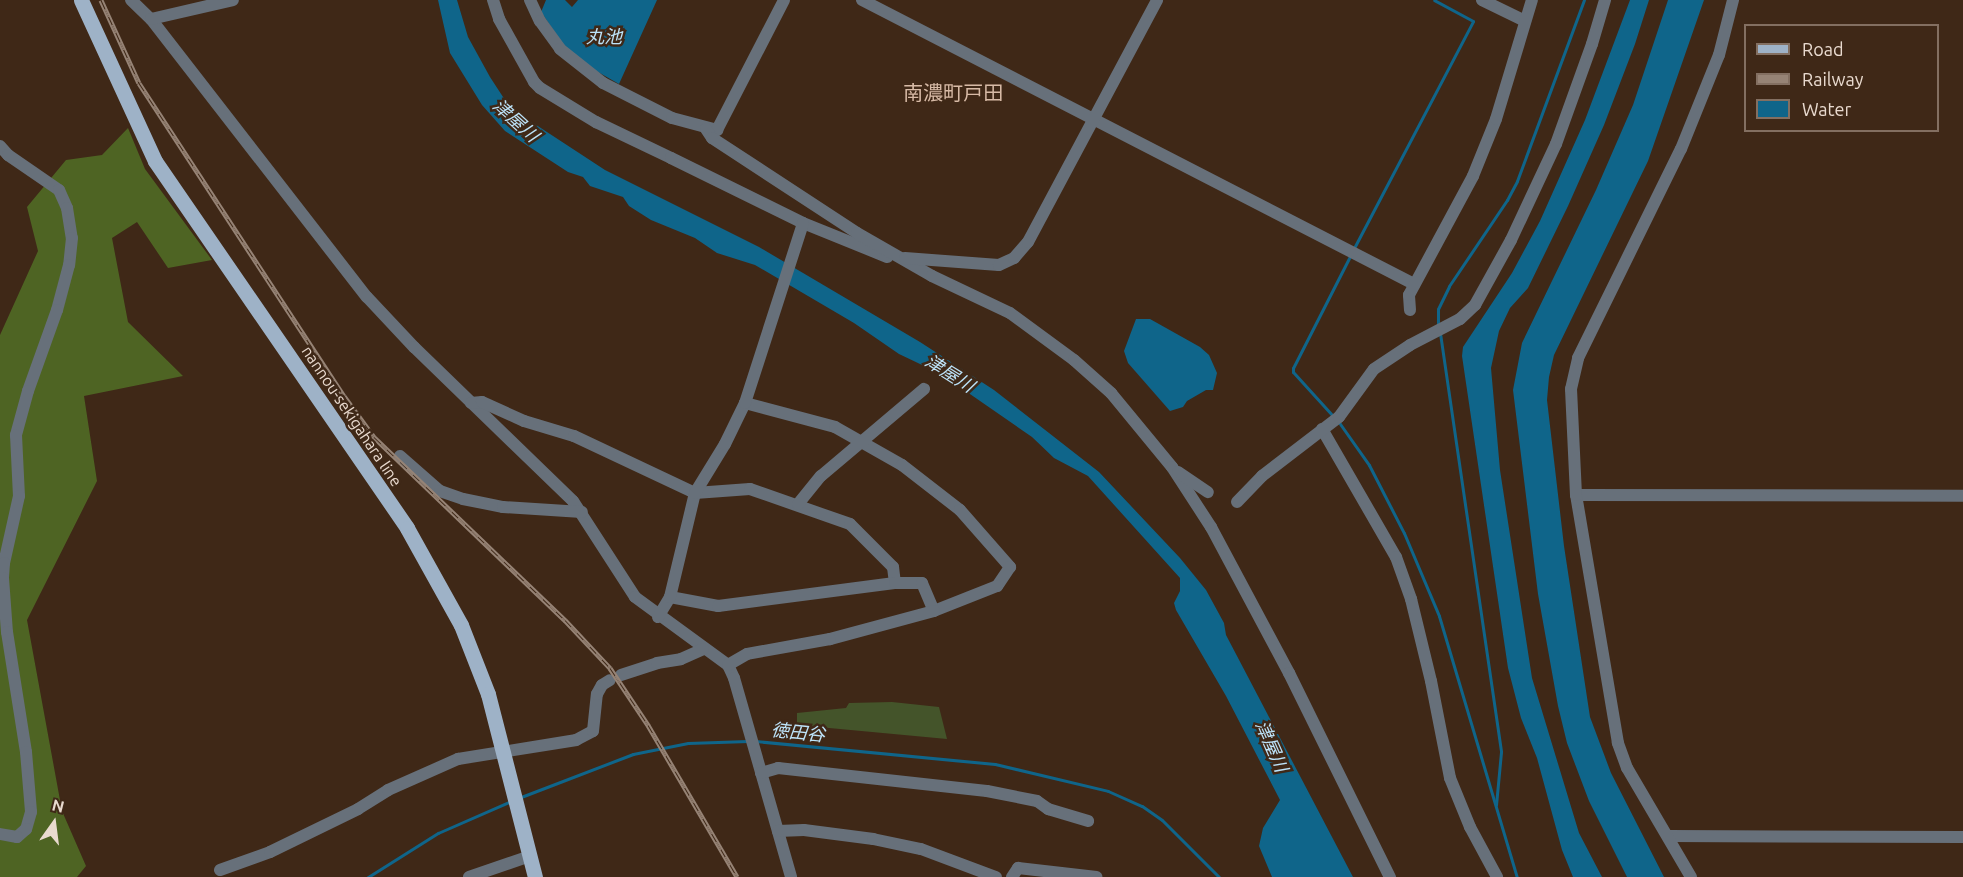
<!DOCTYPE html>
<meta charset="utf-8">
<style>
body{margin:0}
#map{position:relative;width:1963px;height:877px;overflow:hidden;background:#3f2817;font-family:Ubuntu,"Noto Sans JP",sans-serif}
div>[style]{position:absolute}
.green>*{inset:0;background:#44542a}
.forest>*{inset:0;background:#4e6423}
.water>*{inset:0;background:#0f658a}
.stream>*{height:3px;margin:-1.5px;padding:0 1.5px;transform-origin:1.5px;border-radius:1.5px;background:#0f658a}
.minor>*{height:12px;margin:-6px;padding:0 6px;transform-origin:6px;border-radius:6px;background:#67707a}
.primary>*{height:15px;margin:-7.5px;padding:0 7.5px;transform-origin:7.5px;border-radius:7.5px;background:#9eb2c7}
.rail>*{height:5px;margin-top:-2.5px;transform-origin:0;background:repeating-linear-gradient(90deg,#3f2817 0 9px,#968375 0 18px);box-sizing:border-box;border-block:2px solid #968375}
span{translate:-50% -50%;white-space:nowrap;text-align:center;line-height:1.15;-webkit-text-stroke:5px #3f2817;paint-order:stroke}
.street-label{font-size:16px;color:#e9dacf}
.water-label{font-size:18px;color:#bde3f9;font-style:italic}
.quarter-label{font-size:20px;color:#d7baa6}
.legend{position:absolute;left:1744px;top:24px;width:195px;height:108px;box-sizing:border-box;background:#3f2817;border:2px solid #836f61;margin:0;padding:8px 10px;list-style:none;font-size:18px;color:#e9dacf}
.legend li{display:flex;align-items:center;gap:12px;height:30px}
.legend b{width:30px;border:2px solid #836f61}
.north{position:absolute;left:24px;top:793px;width:60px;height:60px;-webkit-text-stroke:4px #3f2817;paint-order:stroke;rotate:14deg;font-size:16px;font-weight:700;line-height:24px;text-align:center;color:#e9dacf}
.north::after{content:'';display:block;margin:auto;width:21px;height:27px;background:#e9dacf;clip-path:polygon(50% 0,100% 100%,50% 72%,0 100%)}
</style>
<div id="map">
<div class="green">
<i style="clip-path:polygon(892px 702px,939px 707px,947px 739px,797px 725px,797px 713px,846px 708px,849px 703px)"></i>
</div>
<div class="forest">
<i style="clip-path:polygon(128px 128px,145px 169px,212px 260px,168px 268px,137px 222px,112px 238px,128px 322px,183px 376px,84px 396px,97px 481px,27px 620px,62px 811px,86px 866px,77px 877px,0 877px,0 335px,38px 251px,27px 207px,66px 160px,102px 155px)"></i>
</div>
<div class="water">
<i style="clip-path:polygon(438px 0,457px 0,468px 37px,490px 77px,505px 100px,521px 115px,605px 170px,759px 247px,920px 342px,994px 390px,1099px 472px,1180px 558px,1206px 590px,1224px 623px,1226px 635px,1353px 877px,1272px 877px,1259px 846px,1263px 828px,1280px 800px,1226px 696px,1176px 610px,1174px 603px,1180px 591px,1180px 578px,1088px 476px,1054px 458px,1032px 437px,941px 374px,899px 354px,854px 323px,755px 265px,717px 253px,695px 238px,651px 220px,629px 206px,623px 197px,590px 186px,583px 177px,568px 172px,505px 131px,482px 105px,450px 53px)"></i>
<i style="clip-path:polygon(546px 0,565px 0,572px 7px,578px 0,657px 0,619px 84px,584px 64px,567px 50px,541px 12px)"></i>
<i style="clip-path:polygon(1630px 0,1649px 0,1635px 44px,1604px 125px,1568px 206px,1528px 288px,1510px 308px,1499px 331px,1491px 368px,1500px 470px,1532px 678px,1579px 833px,1602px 877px,1573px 877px,1562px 850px,1537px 758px,1521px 718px,1508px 668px,1462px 356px,1463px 347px,1512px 273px,1540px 221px,1585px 120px)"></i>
<i style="clip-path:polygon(1668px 0,1704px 0,1648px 161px,1554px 355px,1549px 377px,1547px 400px,1564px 546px,1590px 717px,1611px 773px,1664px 877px,1627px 877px,1589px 801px,1567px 743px,1558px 706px,1538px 594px,1513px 390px,1522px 343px,1596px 190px,1633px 105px)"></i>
<i style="clip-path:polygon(1136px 319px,1150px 319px,1200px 347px,1209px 355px,1217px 373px,1213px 390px,1206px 390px,1187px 401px,1183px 407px,1170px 411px,1128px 363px,1124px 351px)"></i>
</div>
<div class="stream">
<i style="left:1354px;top:248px;width:256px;rotate:-62.3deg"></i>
<i style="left:1473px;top:21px;width:44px;rotate:-151.7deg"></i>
<i style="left:1438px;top:326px;width:17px;rotate:-90deg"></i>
<i style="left:1438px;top:309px;width:25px;rotate:-64deg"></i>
<i style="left:1449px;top:286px;width:104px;rotate:-56deg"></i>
<i style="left:1507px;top:200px;width:21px;rotate:-62deg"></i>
<i style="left:1517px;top:181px;width:193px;rotate:-69.7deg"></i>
<i style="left:1440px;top:333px;width:423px;rotate:81.7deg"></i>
<i style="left:1501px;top:752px;width:53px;rotate:95.4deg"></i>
<i style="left:1333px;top:416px;width:59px;rotate:-132.3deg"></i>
<i style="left:1293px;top:372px;width:4px;rotate:-90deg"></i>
<i style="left:1293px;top:368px;width:128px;rotate:-63deg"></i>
<i style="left:1338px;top:421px;width:54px;rotate:54.8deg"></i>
<i style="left:1369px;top:465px;width:76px;rotate:62.8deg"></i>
<i style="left:1404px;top:533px;width:90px;rotate:67.1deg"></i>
<i style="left:1439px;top:616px;width:272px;rotate:73.4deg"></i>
<i style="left:755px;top:741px;width:241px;rotate:5.5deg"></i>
<i style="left:995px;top:764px;width:116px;rotate:13.4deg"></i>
<i style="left:1108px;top:791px;width:37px;rotate:24deg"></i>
<i style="left:1142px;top:806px;width:24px;rotate:35deg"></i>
<i style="left:1162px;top:820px;width:81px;rotate:45deg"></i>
<i style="left:521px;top:797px;width:120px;rotate:-21deg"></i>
<i style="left:633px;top:754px;width:56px;rotate:-11.3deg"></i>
<i style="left:688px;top:743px;width:60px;rotate:-1.9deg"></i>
<i style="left:368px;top:877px;width:83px;rotate:-32.2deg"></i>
<i style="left:438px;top:833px;width:77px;rotate:-23.6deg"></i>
</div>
<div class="minor">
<i style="left:131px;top:0;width:28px;rotate:44deg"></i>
<i style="left:151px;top:19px;width:352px;rotate:52.2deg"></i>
<i style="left:367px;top:297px;width:69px;rotate:46.8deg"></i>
<i style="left:414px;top:347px;width:221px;rotate:44.1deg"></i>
<i style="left:573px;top:501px;width:114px;rotate:57.1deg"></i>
<i style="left:635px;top:597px;width:115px;rotate:36.2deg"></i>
<i style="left:728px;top:665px;width:14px;rotate:65deg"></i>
<i style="left:734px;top:678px;width:207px;rotate:74deg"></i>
<i style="left:493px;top:0;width:20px;rotate:72deg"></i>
<i style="left:499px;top:19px;width:72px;rotate:60.9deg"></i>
<i style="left:534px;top:82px;width:8px;rotate:45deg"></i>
<i style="left:540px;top:88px;width:66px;rotate:31.3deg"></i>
<i style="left:596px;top:122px;width:83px;rotate:25.6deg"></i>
<i style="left:671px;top:158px;width:147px;rotate:26.2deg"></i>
<i style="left:803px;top:223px;width:91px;rotate:22deg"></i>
<i style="left:530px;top:0;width:23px;rotate:65deg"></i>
<i style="left:540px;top:21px;width:34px;rotate:54deg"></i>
<i style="left:560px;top:49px;width:55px;rotate:38.3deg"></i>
<i style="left:603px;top:83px;width:77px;rotate:26.9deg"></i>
<i style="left:672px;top:118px;width:47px;rotate:14.9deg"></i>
<i style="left:717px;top:130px;width:146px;rotate:-62.7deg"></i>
<i style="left:862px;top:0;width:621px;rotate:27.23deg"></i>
<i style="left:1482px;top:0;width:48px;rotate:26deg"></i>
<i style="left:151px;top:19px;width:84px;rotate:-13deg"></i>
<i style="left:706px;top:129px;width:11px;rotate:56deg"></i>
<i style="left:712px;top:138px;width:173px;rotate:33.2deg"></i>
<i style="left:857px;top:233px;width:86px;rotate:29.8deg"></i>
<i style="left:932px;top:276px;width:86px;rotate:25.4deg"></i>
<i style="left:1010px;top:313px;width:79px;rotate:36.3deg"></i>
<i style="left:1074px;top:360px;width:50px;rotate:41.7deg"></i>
<i style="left:1111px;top:393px;width:96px;rotate:50.5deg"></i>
<i style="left:1172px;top:467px;width:72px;rotate:57deg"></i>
<i style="left:1211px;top:527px;width:166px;rotate:61.9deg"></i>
<i style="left:1289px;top:673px;width:228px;rotate:63.7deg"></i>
<i style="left:0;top:146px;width:12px;rotate:48deg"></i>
<i style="left:8px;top:155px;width:62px;rotate:34.5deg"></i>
<i style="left:59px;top:190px;width:20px;rotate:66deg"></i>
<i style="left:67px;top:208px;width:30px;rotate:81deg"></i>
<i style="left:72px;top:238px;width:27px;rotate:96deg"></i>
<i style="left:69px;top:265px;width:47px;rotate:104.9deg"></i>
<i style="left:57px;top:310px;width:86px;rotate:109.7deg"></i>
<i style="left:28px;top:391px;width:46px;rotate:105.3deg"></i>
<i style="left:16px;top:435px;width:61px;rotate:87.2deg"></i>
<i style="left:19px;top:496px;width:69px;rotate:102.6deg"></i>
<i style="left:4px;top:563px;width:15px;rotate:94deg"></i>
<i style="left:3px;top:578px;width:54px;rotate:85.8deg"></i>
<i style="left:7px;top:632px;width:121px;rotate:81deg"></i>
<i style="left:26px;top:752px;width:60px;rotate:85.2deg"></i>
<i style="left:31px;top:812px;width:18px;rotate:106deg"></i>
<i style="left:26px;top:829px;width:12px;rotate:138deg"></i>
<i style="left:17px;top:837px;width:17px;rotate:-170deg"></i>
<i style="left:905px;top:258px;width:94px;rotate:4.3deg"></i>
<i style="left:999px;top:265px;width:17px;rotate:-25deg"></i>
<i style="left:1014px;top:258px;width:21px;rotate:-49deg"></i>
<i style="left:1028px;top:242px;width:274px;rotate:-61.9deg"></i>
<i style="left:1410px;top:310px;width:15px;rotate:-94deg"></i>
<i style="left:1409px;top:295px;width:135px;rotate:-61.7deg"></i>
<i style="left:1473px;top:176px;width:61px;rotate:-68deg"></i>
<i style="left:1496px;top:119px;width:124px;rotate:-73.2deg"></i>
<i style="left:471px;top:403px;width:11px;rotate:-5deg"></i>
<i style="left:482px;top:402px;width:46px;rotate:24.3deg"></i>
<i style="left:524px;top:421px;width:52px;rotate:16.7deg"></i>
<i style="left:574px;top:436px;width:134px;rotate:25.2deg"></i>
<i style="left:695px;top:493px;width:55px;rotate:-4.2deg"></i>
<i style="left:750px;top:489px;width:106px;rotate:19.3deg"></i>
<i style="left:850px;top:524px;width:61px;rotate:45deg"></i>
<i style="left:893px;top:567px;width:16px;rotate:83deg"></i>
<i style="left:745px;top:403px;width:93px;rotate:14.9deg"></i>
<i style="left:835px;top:427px;width:77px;rotate:29.6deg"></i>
<i style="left:902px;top:465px;width:73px;rotate:37.8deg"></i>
<i style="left:960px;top:510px;width:76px;rotate:48.7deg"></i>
<i style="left:1010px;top:567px;width:23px;rotate:124deg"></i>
<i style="left:997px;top:586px;width:68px;rotate:158.4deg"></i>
<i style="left:1322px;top:429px;width:148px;rotate:60deg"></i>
<i style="left:1396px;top:557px;width:45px;rotate:70.3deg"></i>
<i style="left:1411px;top:599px;width:84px;rotate:76.3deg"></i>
<i style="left:1431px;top:681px;width:99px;rotate:78.9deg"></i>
<i style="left:1450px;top:778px;width:53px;rotate:67.8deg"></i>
<i style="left:1470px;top:827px;width:57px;rotate:61.6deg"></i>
<i style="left:400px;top:456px;width:53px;rotate:41.2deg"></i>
<i style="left:440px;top:491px;width:24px;rotate:19deg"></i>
<i style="left:463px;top:499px;width:41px;rotate:11.3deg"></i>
<i style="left:503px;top:507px;width:79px;rotate:3.6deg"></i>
<i style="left:1178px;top:472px;width:36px;rotate:34deg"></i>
<i style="left:1576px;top:495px;width:387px;rotate:0.1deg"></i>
<i style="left:1237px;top:502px;width:36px;rotate:-46deg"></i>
<i style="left:1262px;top:476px;width:97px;rotate:-37.5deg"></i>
<i style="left:1339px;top:417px;width:59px;rotate:-53.9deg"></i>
<i style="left:1374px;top:369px;width:43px;rotate:-33.7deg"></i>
<i style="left:1410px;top:345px;width:56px;rotate:-27.5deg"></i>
<i style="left:1460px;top:319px;width:21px;rotate:-43deg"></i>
<i style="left:1475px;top:305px;width:74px;rotate:-61deg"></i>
<i style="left:1511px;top:240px;width:106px;rotate:-64.9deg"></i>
<i style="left:1556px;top:144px;width:106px;rotate:-70.2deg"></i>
<i style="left:1592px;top:44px;width:46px;rotate:-73.5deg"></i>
<i style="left:798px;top:504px;width:36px;rotate:-51deg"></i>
<i style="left:821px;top:476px;width:135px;rotate:-40.2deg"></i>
<i style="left:670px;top:597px;width:49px;rotate:10.6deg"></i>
<i style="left:718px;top:606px;width:178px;rotate:-7.4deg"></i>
<i style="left:895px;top:583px;width:27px"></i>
<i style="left:922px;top:583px;width:30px;rotate:67deg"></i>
<i style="left:934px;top:611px;width:108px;rotate:164.9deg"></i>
<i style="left:830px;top:639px;width:84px;rotate:169.8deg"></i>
<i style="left:747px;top:654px;width:22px;rotate:150deg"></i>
<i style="left:658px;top:617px;width:23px;rotate:-59deg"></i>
<i style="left:670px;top:597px;width:107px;rotate:-76.5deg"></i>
<i style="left:695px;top:493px;width:57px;rotate:-58.5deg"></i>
<i style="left:725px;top:444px;width:46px;rotate:-64deg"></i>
<i style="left:745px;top:403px;width:189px;rotate:-72.1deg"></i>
<i style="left:621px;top:675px;width:38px;rotate:-18deg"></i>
<i style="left:657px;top:663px;width:24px;rotate:-9deg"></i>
<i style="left:681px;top:659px;width:24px;rotate:-24deg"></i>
<i style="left:761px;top:773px;width:18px;rotate:-16deg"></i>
<i style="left:778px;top:768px;width:210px;rotate:6.3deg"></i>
<i style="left:987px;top:791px;width:51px;rotate:11.3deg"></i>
<i style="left:1037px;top:801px;width:14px;rotate:36deg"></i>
<i style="left:1048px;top:809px;width:42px;rotate:16.7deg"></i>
<i style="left:778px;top:831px;width:26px;rotate:-2deg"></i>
<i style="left:804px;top:830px;width:70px;rotate:7.4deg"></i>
<i style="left:873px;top:839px;width:49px;rotate:11.8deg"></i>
<i style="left:921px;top:849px;width:80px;rotate:20.5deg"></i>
<i style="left:1669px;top:836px;width:294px;rotate:0.2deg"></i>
<i style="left:220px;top:870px;width:53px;rotate:-19.8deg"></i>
<i style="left:270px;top:852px;width:98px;rotate:-26deg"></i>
<i style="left:358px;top:809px;width:36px;rotate:-32deg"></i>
<i style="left:388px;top:790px;width:77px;rotate:-23.9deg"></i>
<i style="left:458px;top:759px;width:120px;rotate:-9.1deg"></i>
<i style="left:576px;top:740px;width:19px;rotate:-28deg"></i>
<i style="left:593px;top:731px;width:37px;rotate:-84deg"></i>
<i style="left:597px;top:694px;width:10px;rotate:-61deg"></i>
<i style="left:602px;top:685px;width:9px;rotate:-32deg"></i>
<i style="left:469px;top:877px;width:65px;rotate:-19deg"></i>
<i style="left:1012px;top:877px;width:11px;rotate:-56deg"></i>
<i style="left:1018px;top:868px;width:79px;rotate:6.6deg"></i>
<i style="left:1691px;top:877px;width:126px;rotate:-120.4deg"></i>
<i style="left:1627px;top:768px;width:27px;rotate:-110deg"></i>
<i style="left:1618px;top:743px;width:252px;rotate:-99.6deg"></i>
<i style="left:1576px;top:495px;width:106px;rotate:-92.7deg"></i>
<i style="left:1571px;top:389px;width:32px;rotate:-77deg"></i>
<i style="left:1578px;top:358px;width:233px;rotate:-63.8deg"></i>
<i style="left:1681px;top:149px;width:101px;rotate:-68deg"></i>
<i style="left:1719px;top:55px;width:57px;rotate:-75.7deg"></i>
</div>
<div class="primary">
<i style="left:81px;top:0;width:177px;rotate:65.3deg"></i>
<i style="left:155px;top:161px;width:445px;rotate:55.5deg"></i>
<i style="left:407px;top:528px;width:111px;rotate:60.9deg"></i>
<i style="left:461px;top:625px;width:74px;rotate:68.6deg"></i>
<i style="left:488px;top:694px;width:189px;rotate:75.6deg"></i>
</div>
<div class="rail">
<i style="left:101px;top:0;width:91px;rotate:65.4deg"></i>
<i style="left:139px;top:83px;width:374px;rotate:56.8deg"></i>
<i style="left:344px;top:396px;width:51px;rotate:53.8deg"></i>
<i style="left:374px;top:437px;width:265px;rotate:43.8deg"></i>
<i style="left:565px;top:620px;width:66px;rotate:46.8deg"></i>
<i style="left:610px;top:668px;width:69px;rotate:56.3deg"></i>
<i style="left:648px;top:725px;width:176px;rotate:59.6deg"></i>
</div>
<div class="street-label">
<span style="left:352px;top:416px;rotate:56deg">nannou-sekigahara line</span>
</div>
<div class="water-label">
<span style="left:604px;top:36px">丸池</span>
<span style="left:516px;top:120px;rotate:42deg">津屋川</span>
<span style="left:950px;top:373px;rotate:32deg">津屋川</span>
<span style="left:798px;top:732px;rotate:6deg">徳田谷</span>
<span style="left:1272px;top:746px;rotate:66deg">津屋川</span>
</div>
<div class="quarter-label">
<span style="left:953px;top:92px">南濃町戸田</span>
</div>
<ul class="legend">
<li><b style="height:8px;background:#9eb2c7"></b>Road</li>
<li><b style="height:8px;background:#968375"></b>Railway</li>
<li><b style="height:16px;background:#0f658a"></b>Water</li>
</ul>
<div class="north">N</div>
</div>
